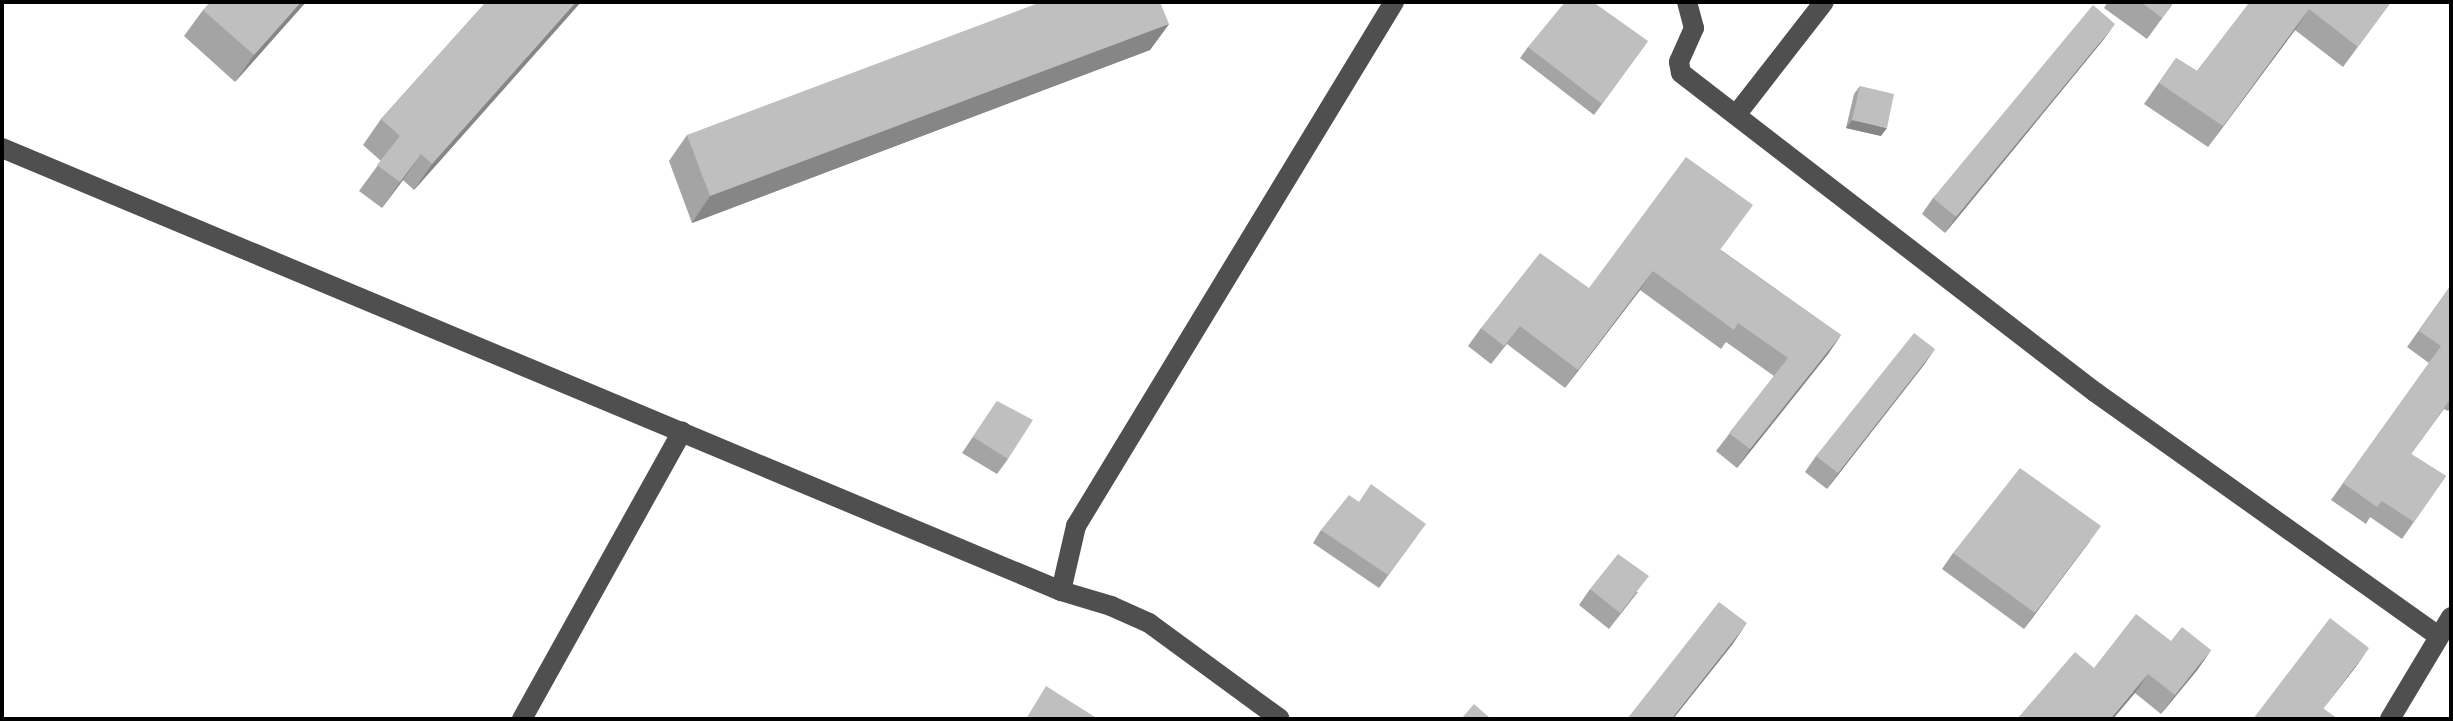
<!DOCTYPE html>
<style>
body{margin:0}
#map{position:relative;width:2453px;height:721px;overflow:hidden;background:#fff;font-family:"Exo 2",sans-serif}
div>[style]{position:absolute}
.minor>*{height:20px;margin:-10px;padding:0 10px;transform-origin:10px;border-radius:10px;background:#4f4f4f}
.wall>*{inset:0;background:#a4a4a4}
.shaded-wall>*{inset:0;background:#868686}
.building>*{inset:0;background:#bfbfbf}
span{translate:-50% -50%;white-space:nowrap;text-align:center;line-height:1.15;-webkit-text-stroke:7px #fff;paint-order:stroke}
.frame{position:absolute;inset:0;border:4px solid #000;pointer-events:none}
</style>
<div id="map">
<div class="minor">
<i style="left:1687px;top:2px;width:27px;rotate:75deg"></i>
<i style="left:1694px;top:28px;width:37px;rotate:114deg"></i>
<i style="left:1679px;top:62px;width:11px;rotate:80deg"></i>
<i style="left:1681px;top:73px;width:523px;rotate:37.62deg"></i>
<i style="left:2095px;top:392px;width:421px;rotate:35.4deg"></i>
<i style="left:1736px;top:115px;width:143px;rotate:-52.1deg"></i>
<i style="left:2px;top:148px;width:1148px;rotate:22.7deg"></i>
<i style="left:1061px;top:591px;width:52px;rotate:16.7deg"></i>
<i style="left:1111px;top:606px;width:42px;rotate:24.1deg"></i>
<i style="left:1149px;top:623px;width:162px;rotate:36.2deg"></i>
<i style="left:1061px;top:591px;width:67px;rotate:-77deg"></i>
<i style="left:1076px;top:526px;width:613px;rotate:-58.75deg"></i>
<i style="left:522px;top:719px;width:329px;rotate:-60.9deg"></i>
<i style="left:2390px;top:719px;width:119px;rotate:-59.1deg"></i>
</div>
<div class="wall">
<i style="clip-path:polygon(306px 2px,235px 82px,184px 36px,203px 10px)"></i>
<i style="clip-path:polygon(486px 2px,581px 2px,414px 190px,403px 180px,382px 208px,359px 191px,381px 161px,363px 145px,381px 119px)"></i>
<i style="clip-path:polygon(2108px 2px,2174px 2px,2147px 39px,2104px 8px)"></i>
<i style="clip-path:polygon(2250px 2px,2391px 2px,2343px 67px,2295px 30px,2208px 147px,2144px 104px,2176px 58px,2197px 71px)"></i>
<i style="clip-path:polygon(1169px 24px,1150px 50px,692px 223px,669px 161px,687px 135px)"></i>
<i style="clip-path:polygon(2104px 39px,1945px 233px,1922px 214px,1933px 198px)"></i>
<i style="clip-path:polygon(1648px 41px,1594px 115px,1520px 58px,1528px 47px)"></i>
<i style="clip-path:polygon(1860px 86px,1881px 136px,1846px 128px,1854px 94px)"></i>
<i style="clip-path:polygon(1721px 250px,1841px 335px,1828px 354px,1737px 468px,1716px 451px,1774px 376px,1726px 342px,1721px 349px,1640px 290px,1565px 388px,1507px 344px,1491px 364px,1468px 346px,1481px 328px,1589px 288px)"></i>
<i style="clip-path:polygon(2451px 285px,2451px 407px,2448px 411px,2444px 409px,2411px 454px,2446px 476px,2402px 539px,2370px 517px,2366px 524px,2331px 500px,2429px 363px,2407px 347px)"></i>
<i style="clip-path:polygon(1935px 349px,1827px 489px,1805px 472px,1816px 456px)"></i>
<i style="clip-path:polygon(997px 401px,1008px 459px,997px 474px,962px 453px)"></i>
<i style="clip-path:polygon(1321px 530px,1417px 536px,1379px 588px,1313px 543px)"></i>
<i style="clip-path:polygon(2090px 541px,2024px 629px,1942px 569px,1953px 553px)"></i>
<i style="clip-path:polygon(1590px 589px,1638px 592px,1609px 629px,1579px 605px)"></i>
<i style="clip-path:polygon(2171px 641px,2211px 650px,2198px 669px,2161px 714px,2135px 693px,2094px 668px)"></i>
</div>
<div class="shaded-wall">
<i style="clip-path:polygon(301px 2px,306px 2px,235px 82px,254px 55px)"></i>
<i style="clip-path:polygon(576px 2px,581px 2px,414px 190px,432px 164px)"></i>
<i style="clip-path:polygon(2309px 9px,2295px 30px,2208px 147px,2223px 126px)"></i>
<i style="clip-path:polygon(1169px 24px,1150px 50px,692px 223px,710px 196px)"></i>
<i style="clip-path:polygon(2115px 24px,2104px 39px,1945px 233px,1956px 217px)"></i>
<i style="clip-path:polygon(1852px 120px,1887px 128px,1881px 136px,1846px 128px)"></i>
<i style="clip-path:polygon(421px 154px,403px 180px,382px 208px,400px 182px)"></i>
<i style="clip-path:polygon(1653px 271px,1640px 290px,1565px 388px,1578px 370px)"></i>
<i style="clip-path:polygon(1841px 335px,1828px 354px,1737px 468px,1750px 449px)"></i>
<i style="clip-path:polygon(1935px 349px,1924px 365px,1827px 489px,1838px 473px)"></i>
<i style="clip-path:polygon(2101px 526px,2090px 541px,2024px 629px,2035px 613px)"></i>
<i style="clip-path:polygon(1747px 623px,1732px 645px,1673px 719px,1671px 719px)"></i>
<i style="clip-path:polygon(2369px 648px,2355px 668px,2315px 719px,2323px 708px)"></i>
<i style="clip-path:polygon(2211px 650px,2198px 669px,2161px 714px,2175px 695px)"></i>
<i style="clip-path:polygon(2148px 674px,2135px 693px,2113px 719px,2110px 719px)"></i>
</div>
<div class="building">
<i style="clip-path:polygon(210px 2px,301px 2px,254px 55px,203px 10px)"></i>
<i style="clip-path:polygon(486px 2px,576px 2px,432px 164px,421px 154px,400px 182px,377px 165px,400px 136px,381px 119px)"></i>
<i style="clip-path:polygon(1041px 2px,1160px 2px,1169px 24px,710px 196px,687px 135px)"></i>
<i style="clip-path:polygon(1565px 2px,1593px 2px,1648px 41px,1602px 104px,1528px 47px)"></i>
<i style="clip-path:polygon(2141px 2px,2173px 2px,2162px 18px)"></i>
<i style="clip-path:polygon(2250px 2px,2391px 2px,2358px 47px,2309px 9px,2223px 126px,2159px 83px,2176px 58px,2197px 71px)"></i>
<i style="clip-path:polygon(2093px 5px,2115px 24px,1956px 217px,1933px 198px)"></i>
<i style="clip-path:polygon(1860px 86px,1894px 94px,1887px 128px,1852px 120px)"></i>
<i style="clip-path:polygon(1686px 157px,1753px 205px,1720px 250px,1841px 335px,1750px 449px,1729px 433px,1788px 358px,1738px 323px,1734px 330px,1653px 271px,1578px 370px,1520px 326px,1504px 346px,1481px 328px,1540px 253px,1589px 288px)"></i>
<i style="clip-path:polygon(2451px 285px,2451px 398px,2411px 454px,2446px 476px,2414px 522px,2382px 501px,2377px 507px,2343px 483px,2441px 346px,2419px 331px)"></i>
<i style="clip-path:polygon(1914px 333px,1935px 349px,1838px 473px,1816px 456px)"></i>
<i style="clip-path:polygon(997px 401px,1033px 420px,1008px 459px,973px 437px)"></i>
<i style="clip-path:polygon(2020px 468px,2101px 526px,2035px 613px,1953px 553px)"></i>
<i style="clip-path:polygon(1371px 484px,1426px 524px,1388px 575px,1321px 530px,1349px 495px,1359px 502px)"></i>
<i style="clip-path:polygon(1618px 554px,1649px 576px,1620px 613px,1590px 589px)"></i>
<i style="clip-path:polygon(1719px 602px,1747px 623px,1671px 719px,1627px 719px)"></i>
<i style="clip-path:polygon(2136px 614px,2171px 641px,2182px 627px,2211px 650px,2175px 695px,2148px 674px,2110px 719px,2017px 719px,2075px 652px,2094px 668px)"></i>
<i style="clip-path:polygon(2330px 618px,2369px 648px,2323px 708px,2338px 719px,2253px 719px)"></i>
<i style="clip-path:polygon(1046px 686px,1098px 719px,1026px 719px)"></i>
<i style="clip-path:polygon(1474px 704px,1491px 719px,1461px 719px)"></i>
</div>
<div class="frame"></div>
</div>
